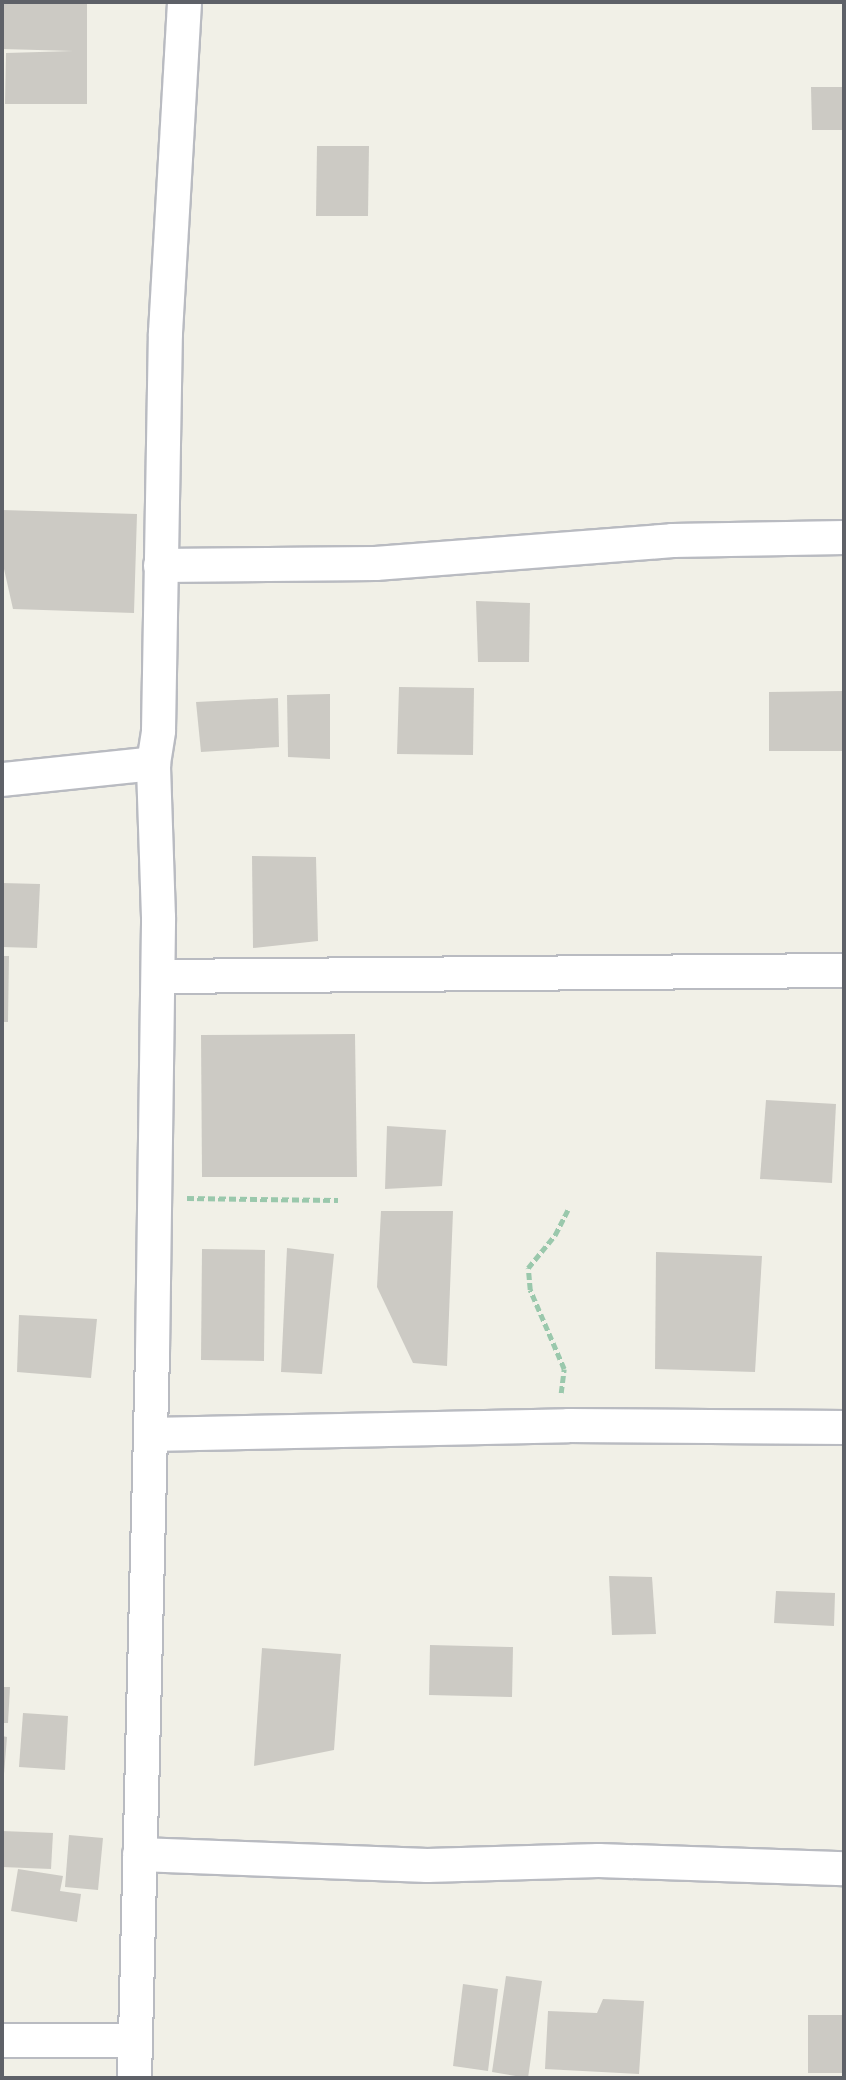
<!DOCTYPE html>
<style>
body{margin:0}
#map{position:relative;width:846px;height:2080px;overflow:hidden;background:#f1f0e7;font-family:Ubuntu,sans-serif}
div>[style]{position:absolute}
.building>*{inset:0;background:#cccac4}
.path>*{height:4.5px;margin-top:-2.25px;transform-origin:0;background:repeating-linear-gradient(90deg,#9ac8ac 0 7px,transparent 0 10.5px)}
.roads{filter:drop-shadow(2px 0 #b9bbc1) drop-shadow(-2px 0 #b9bbc1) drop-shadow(0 2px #b9bbc1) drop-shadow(0 -2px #b9bbc1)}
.minor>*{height:33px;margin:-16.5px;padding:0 16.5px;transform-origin:16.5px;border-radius:16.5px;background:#fff}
span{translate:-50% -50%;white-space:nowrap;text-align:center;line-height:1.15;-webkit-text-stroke:7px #fff;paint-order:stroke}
.frame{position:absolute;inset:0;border:4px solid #5e6168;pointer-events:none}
</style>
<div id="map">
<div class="building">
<i style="clip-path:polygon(2px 2px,87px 2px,87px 104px,5px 104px,6px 53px,73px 51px,2px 49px)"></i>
<i style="clip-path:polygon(811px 87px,844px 87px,844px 130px,812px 130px)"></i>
<i style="clip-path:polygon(317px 146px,369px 146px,368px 216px,316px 216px)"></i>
<i style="clip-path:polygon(2px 510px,137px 514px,134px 613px,13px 609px,2px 560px)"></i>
<i style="clip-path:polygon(476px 601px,530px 603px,529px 662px,478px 662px)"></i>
<i style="clip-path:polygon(399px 687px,474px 688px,473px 755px,397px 754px)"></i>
<i style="clip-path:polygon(844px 691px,844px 751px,769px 751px,769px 692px)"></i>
<i style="clip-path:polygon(330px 694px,330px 759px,288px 757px,287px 695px)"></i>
<i style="clip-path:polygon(278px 698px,279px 747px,201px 752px,196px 702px)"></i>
<i style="clip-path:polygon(252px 856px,316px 857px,318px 941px,253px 948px)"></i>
<i style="clip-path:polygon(2px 883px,40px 884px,37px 948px,2px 947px)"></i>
<i style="clip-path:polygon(2px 956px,9px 956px,8px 1022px,2px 1022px)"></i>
<i style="clip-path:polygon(355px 1034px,357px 1177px,202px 1177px,201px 1035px)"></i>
<i style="clip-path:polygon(766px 1100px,836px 1104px,832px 1183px,760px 1179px)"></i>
<i style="clip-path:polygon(387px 1126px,446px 1130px,442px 1186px,385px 1189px)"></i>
<i style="clip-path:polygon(381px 1211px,453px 1211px,447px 1366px,413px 1363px,377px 1287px)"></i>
<i style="clip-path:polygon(287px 1248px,334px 1254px,322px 1374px,281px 1372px)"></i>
<i style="clip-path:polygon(202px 1249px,265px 1250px,264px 1361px,201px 1360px)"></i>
<i style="clip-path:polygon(656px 1252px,762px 1256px,755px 1372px,655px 1369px)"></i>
<i style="clip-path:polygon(19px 1315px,97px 1319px,91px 1378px,17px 1372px)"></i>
<i style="clip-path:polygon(609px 1576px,652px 1577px,656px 1634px,612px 1635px)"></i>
<i style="clip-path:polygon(776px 1591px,835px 1593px,834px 1626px,774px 1623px)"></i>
<i style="clip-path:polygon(430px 1645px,513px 1647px,512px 1697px,429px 1695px)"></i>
<i style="clip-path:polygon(262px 1648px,341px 1654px,334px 1750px,254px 1766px)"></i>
<i style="clip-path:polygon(2px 1687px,10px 1687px,8px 1723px,2px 1723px)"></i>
<i style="clip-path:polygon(23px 1713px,68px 1716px,65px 1770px,19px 1767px)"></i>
<i style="clip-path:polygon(2px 1736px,7px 1737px,4px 1774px,2px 1774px)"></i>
<i style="clip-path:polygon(2px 1831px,53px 1833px,51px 1869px,2px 1867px)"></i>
<i style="clip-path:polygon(69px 1835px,103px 1838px,98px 1890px,65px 1887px)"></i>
<i style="clip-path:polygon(18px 1869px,63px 1876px,60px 1891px,81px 1894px,77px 1922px,11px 1911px)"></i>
<i style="clip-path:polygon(506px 1976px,542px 1981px,528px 2078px,492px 2072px)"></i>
<i style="clip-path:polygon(463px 1984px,498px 1989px,488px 2071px,453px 2066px)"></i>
<i style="clip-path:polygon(603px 1999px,644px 2001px,639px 2074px,545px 2069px,548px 2011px,597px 2013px)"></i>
<i style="clip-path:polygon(808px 2015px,844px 2015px,844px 2073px,808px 2073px)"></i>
</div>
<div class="path">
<i style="left:187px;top:1198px;width:151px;rotate:0.8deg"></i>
<i style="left:561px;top:1393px;width:24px;rotate:-83deg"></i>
<i style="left:564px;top:1369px;width:86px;rotate:-113.3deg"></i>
<i style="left:530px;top:1290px;width:22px;rotate:-95deg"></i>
<i style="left:528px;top:1268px;width:43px;rotate:-50.7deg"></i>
<i style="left:555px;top:1235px;width:28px;rotate:-63deg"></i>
</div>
<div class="roads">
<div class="minor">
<i style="left:160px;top:565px;width:215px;rotate:-0.5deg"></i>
<i style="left:375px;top:563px;width:298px;rotate:-4.4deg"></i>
<i style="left:672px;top:540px;width:172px;rotate:-1deg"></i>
<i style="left:2px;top:779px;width:152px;rotate:-6deg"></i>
<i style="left:158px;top:976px;width:686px;rotate:-0.5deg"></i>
<i style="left:150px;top:1434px;width:418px;rotate:-1.2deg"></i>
<i style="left:568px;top:1425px;width:276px;rotate:0.4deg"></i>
<i style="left:139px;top:1854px;width:288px;rotate:2.2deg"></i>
<i style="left:427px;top:1865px;width:171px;rotate:-1.7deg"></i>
<i style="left:598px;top:1860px;width:246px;rotate:1.9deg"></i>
<i style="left:2px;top:2040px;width:132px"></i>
<i style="left:134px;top:2078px;width:725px;rotate:-88.58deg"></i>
<i style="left:152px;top:1353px;width:436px;rotate:-89.2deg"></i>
<i style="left:158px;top:917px;width:154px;rotate:-91.9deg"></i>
<i style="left:153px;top:763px;width:33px;rotate:-81deg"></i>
<i style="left:158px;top:730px;width:398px;rotate:-89deg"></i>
<i style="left:165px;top:332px;width:331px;rotate:-86.7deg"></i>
</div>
</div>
<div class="frame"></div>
</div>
